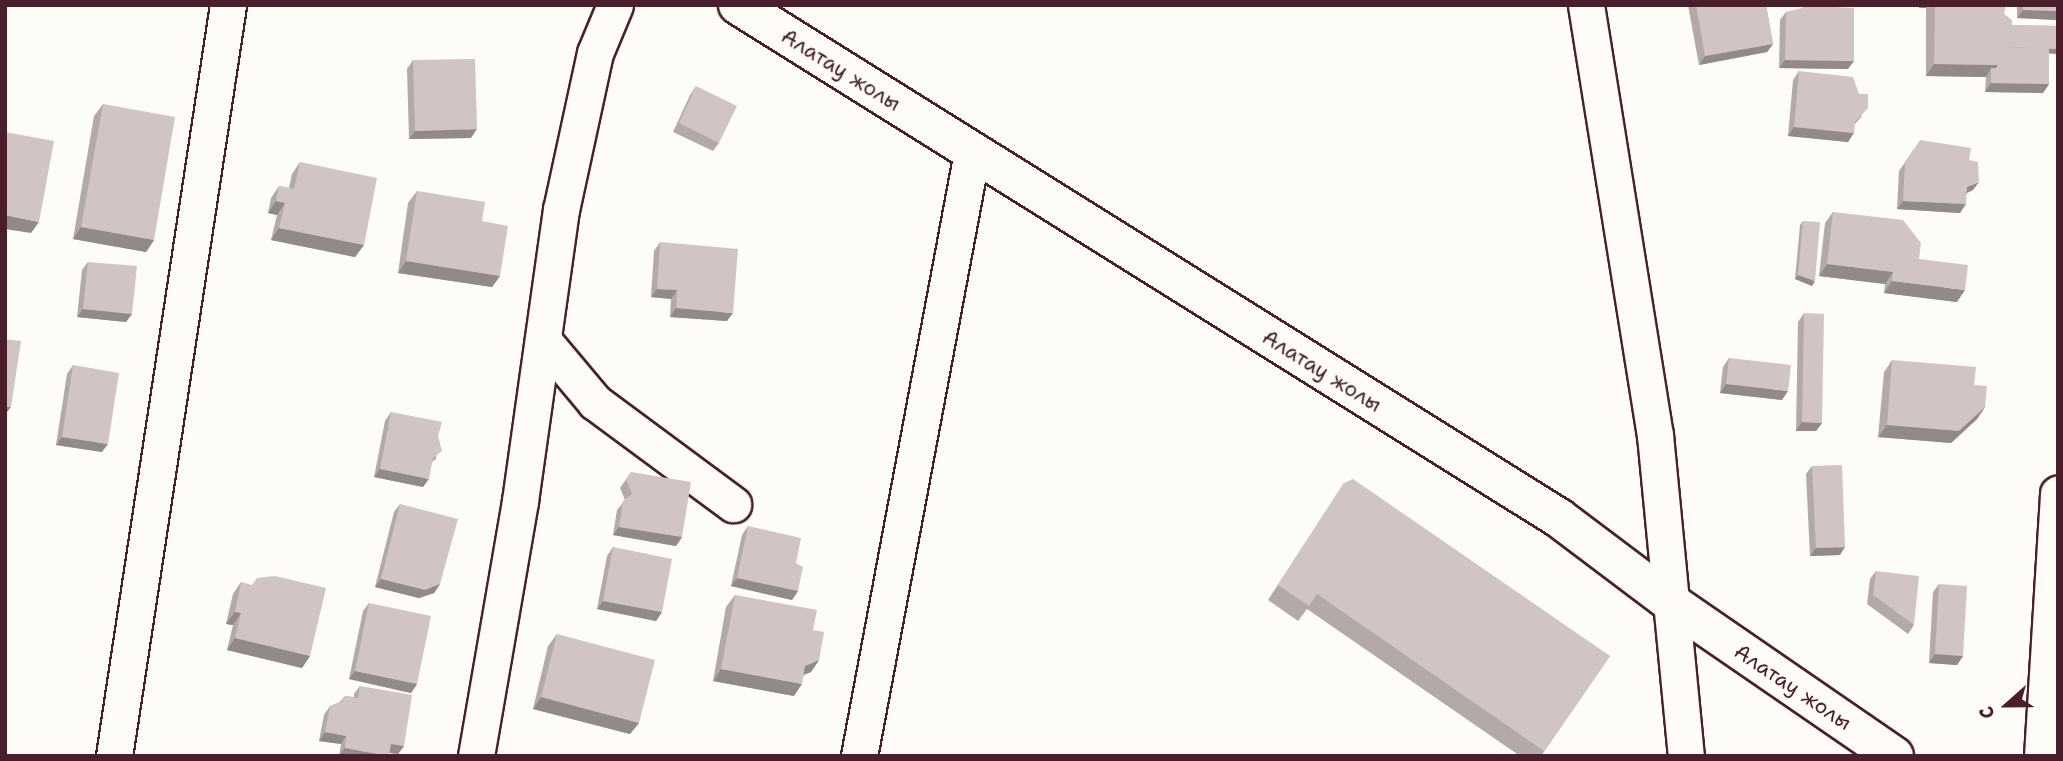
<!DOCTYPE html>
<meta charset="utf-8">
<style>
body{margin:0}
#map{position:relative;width:2063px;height:761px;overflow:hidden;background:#fdfcf7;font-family:"Shantell Sans",sans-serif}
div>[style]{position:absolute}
.roads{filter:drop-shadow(2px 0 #4a1f2b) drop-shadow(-2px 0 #4a1f2b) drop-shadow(0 2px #4a1f2b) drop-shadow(0 -2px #4a1f2b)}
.minor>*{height:35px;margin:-17.5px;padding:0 17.5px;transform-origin:17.5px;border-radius:17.5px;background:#fdfcf7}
.secondary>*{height:38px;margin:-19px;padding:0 19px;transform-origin:19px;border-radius:19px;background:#fdfcf7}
.wall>*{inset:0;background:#b3a9a9}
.shaded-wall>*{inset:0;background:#928a89}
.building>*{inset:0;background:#d0c5c4}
span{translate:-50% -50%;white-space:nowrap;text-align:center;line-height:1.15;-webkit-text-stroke:7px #fdfcf7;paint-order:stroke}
.street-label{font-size:21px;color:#4a1f2b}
.frame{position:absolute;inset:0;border:7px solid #4a1f2b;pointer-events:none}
.north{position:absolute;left:1972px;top:670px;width:70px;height:70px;-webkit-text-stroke:5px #fdfcf7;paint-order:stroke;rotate:249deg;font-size:19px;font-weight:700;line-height:28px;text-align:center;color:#4a1f2b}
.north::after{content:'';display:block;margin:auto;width:24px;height:32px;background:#4a1f2b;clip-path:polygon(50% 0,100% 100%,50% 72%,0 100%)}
</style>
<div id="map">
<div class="roads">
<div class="minor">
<i style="left:1586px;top:5px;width:436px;rotate:80.9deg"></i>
<i style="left:1655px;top:435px;width:322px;rotate:84.5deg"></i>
<i style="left:543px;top:340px;width:81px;rotate:50deg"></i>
<i style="left:595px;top:402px;width:172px;rotate:36.5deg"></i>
<i style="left:114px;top:756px;width:760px;rotate:-81.37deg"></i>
<i style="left:476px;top:756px;width:259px;rotate:-80.2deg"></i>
<i style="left:520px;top:501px;width:294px;rotate:-82deg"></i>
<i style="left:561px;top:210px;width:161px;rotate:-77.8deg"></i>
<i style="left:595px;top:53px;width:52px;rotate:-67.4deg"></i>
<i style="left:859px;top:756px;width:614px;rotate:-79.4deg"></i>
<i style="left:2042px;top:756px;width:263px;rotate:-86.5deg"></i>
</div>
<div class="secondary">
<i style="left:738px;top:5px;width:968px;rotate:32deg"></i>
<i style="left:1559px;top:518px;width:143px;rotate:37deg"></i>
<i style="left:1673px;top:604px;width:268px;rotate:34.5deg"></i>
</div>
</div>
<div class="wall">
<i style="clip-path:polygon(1688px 5px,1766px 5px,1773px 44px,1767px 52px,1699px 65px)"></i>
<i style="clip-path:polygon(1919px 5px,2005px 5px,2004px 14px,2011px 25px,2058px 26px,2058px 54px,2049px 53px,2049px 84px,2043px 93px,1985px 92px,1986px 77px,1926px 76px,1926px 8px,1919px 8px)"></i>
<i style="clip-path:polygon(2017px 5px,2058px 5px,2058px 17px,2056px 20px,2017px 18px)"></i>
<i style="clip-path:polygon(1786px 12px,1848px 69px,1779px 68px,1780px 20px)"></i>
<i style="clip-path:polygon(413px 60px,471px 138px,409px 139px,407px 69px)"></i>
<i style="clip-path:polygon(1799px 71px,1862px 116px,1855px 124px,1848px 142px,1788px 136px,1793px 80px)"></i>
<i style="clip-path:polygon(696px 86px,719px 143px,713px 151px,673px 132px,690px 95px)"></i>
<i style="clip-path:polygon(103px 104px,154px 240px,146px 252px,73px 239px,94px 116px)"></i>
<i style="clip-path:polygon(1914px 149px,1969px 160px,1973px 190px,1967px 193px,1960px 213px,1897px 209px,1899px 171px)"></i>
<i style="clip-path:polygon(300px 162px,364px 245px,355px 257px,271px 240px,277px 215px,268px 213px,271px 198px,279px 186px,289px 188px,292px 174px)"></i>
<i style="clip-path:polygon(417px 191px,482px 221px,500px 276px,492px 287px,398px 273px,408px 203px)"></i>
<i style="clip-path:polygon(1833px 212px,1919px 259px,1957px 302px,1884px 293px,1885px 284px,1819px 276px,1825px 223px)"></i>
<i style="clip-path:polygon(1803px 221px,1812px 286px,1795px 279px,1800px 225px)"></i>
<i style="clip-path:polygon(660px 242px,727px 321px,670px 317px,671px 299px,651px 297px,654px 251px)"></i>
<i style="clip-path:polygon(88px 262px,132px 314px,126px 322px,77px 317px,82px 270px)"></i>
<i style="clip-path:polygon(1804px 313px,1822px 423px,1816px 431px,1796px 431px,1798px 322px)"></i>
<i style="clip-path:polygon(1729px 358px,1782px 400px,1720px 393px,1723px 367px)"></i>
<i style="clip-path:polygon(1892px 360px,1974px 385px,1985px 407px,1977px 419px,1951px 443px,1878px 437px,1884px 372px)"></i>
<i style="clip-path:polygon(73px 365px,102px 452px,56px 445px,67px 374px)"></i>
<i style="clip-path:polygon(391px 412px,438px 436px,436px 459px,432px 462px,423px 487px,374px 477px,385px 421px)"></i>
<i style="clip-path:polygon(1812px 466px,1840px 555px,1810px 556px,1806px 474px)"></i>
<i style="clip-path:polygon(631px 472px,682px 537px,676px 546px,613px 535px,617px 510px,625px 500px,620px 488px)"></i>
<i style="clip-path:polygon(1344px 483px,1610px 656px,1541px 756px,1520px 756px,1307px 609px,1298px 621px,1268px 600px)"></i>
<i style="clip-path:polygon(400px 504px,440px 584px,434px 593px,419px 598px,375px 587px,394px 512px)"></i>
<i style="clip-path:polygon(748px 526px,796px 563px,798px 591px,792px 600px,731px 586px,742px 535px)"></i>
<i style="clip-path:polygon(613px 547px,662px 612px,656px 621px,597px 609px,607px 556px)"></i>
<i style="clip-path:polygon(1876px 571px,1914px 625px,1908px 634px,1867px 604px,1870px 579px)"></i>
<i style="clip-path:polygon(241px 582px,310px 656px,302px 668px,227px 650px,233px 625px,226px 624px,233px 594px)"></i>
<i style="clip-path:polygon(1939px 584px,1963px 656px,1957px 665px,1929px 663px,1933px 592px)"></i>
<i style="clip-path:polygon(735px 595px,813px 630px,819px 660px,811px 672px,804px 675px,794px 696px,713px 681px,726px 607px)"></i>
<i style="clip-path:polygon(369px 603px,417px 684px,411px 693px,349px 679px,363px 611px)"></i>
<i style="clip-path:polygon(557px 634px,639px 723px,630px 734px,533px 709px,548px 646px)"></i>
<i style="clip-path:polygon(360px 686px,404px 746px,398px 754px,389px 753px,389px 756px,339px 756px,341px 744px,319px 741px,324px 715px,330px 706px,340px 702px,345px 696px,354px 697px,354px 694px)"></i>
</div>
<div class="shaded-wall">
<i style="clip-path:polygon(1921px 5px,1928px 5px,1926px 8px,1919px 8px)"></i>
<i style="clip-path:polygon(2023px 10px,2058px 11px,2058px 17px,2056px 20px,2017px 18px)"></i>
<i style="clip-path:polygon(1773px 44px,1767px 52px,1699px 65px,1705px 56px)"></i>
<i style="clip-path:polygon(2005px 47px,2058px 49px,2058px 54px,2005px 51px)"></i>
<i style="clip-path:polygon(1785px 60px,1854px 61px,1848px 69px,1779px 68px)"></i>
<i style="clip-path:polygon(1934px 64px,1999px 65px,1991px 76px,1991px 68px,1986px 77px,1926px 76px)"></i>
<i style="clip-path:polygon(1991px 83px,2049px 84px,2043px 93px,1985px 92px)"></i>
<i style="clip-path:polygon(1794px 127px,1854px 133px,1848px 142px,1788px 136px)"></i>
<i style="clip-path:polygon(477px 129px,471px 138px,409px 139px,415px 131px)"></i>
<i style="clip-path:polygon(1979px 182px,1973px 190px,1962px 195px,1967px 187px)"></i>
<i style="clip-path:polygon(276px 201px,285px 203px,277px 215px,268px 213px)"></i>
<i style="clip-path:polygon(1903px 201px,1966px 204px,1960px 213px,1897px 209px)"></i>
<i style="clip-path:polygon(5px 215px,39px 222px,31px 233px,5px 229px)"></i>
<i style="clip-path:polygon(81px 227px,154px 240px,146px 252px,73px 239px)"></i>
<i style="clip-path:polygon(279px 228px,364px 245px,355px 257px,271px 240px)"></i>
<i style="clip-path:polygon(406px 261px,500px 276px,492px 287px,398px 273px)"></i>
<i style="clip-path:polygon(1827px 264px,1893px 272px,1885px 284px,1819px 276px)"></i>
<i style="clip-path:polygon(1798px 275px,1815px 281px,1812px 286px,1795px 279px)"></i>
<i style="clip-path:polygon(1892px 281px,1965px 290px,1957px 302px,1884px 293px)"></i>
<i style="clip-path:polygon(657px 289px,677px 290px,671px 299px,651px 297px)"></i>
<i style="clip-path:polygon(676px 308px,733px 313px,727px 321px,670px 317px)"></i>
<i style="clip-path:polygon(83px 309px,132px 314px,126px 322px,77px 317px)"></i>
<i style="clip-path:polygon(1726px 384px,1788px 391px,1782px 400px,1720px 393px)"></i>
<i style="clip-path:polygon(5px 406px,11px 407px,5px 415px)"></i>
<i style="clip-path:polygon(1985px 407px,1977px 419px,1951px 443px,1878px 437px,1887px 425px)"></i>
<i style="clip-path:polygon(1802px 422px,1822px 423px,1816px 431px,1796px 431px)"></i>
<i style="clip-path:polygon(62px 437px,108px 444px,102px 452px,56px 445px)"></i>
<i style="clip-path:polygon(380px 469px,429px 479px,423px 487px,374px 477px)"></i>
<i style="clip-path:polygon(619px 527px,682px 537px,676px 546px,613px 535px)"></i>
<i style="clip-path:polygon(1845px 547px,1840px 555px,1810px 556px,1816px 548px)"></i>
<i style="clip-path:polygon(737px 578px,798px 591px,792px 600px,731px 586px)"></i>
<i style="clip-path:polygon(381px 579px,440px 584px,434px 593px,419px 598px,375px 587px)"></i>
<i style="clip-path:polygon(603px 601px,662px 612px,656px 621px,597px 609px)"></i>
<i style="clip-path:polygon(235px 612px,241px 613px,233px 625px,226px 624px)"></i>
<i style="clip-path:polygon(235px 638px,310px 656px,302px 668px,227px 650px)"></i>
<i style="clip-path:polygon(1935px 654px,1963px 656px,1957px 665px,1929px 663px)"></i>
<i style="clip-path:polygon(819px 660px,811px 672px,797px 677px,805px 666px)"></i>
<i style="clip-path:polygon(721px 669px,802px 684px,794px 696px,713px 681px)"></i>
<i style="clip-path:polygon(355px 671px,417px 684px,411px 693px,349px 679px)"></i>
<i style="clip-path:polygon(541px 697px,639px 723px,630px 734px,533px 709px)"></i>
<i style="clip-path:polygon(325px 732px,346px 736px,341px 744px,319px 741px)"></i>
<i style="clip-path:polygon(391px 744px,404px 746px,398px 754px,385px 752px)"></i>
<i style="clip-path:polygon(345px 748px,387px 756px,339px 756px)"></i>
</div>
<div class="building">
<i style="clip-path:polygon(1696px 5px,1766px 5px,1773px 44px,1705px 56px)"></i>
<i style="clip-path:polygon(1805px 5px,1834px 5px,1835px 7px,1854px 8px,1854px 61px,1785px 60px,1786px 12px,1802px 8px)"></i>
<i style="clip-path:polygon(1935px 5px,2005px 5px,2004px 14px,2012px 20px,2011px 39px,1999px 65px,1934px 64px)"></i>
<i style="clip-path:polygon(2023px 5px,2058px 5px,2058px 11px,2023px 10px)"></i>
<i style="clip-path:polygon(2011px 25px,2058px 26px,2058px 49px,2007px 47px,2011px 39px)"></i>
<i style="clip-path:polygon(2007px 47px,2049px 48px,2049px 84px,1991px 83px,1991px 68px,1996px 68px)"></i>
<i style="clip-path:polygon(475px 59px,477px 129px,415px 131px,413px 60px)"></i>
<i style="clip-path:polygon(1799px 71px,1853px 77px,1859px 94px,1868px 94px,1868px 108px,1855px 122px,1854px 133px,1794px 127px)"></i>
<i style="clip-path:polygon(696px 86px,737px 106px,719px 143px,679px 123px)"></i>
<i style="clip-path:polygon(103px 104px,175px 117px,154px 240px,81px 227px)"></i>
<i style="clip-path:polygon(5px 132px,54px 141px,39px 222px,5px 215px)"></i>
<i style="clip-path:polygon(1920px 140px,1971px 148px,1969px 160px,1978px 162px,1979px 182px,1967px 187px,1966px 204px,1903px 201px,1905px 163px)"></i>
<i style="clip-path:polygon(300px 162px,377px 178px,364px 245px,279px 228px,285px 203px,276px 201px,279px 186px,294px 189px)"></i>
<i style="clip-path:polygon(417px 191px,485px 202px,482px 221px,508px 226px,500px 276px,406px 261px)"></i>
<i style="clip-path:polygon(1833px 212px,1903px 220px,1921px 243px,1919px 259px,1968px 265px,1965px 290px,1892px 281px,1893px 272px,1827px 264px)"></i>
<i style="clip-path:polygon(1803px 221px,1820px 222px,1815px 281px,1798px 275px)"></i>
<i style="clip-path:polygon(660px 242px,738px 249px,733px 313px,676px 308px,677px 290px,657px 289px)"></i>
<i style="clip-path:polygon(88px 262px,137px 266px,132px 314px,83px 309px)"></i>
<i style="clip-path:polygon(1804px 313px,1824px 314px,1822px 423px,1802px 422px)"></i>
<i style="clip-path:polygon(5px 339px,21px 341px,11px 407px,5px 406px)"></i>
<i style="clip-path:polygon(1729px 358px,1791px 365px,1788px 391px,1726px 384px)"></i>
<i style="clip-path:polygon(1892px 360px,1976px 367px,1974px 385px,1987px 386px,1985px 407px,1959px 431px,1887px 425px)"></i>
<i style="clip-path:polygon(73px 365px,119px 373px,108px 444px,62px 437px)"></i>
<i style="clip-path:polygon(391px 412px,442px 422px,438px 436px,442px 451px,433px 458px,429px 479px,380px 469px)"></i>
<i style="clip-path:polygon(1842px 465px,1845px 547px,1816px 548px,1812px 466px)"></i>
<i style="clip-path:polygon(631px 472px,691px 482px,682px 537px,619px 527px,623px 501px,632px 494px,626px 479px)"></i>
<i style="clip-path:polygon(1353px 479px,1610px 656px,1544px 751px,1317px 594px,1309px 606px,1278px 585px,1344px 483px)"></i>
<i style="clip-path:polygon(400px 504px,458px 519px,440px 584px,425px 590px,381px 579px)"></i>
<i style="clip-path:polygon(748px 526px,801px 538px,796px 563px,803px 567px,798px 591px,737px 578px)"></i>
<i style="clip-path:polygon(613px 547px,672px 559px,662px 612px,603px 601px)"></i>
<i style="clip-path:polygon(1876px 571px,1919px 576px,1914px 625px,1873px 595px)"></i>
<i style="clip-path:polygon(275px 576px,326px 588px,310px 656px,235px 638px,241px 613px,235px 612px,241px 582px,252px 585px,257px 578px)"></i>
<i style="clip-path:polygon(1939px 584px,1967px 586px,1963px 656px,1935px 654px)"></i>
<i style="clip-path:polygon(735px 595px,817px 610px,813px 630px,824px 632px,819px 660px,805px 666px,802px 684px,721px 669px)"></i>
<i style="clip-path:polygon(369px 603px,431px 616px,417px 684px,355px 671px)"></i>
<i style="clip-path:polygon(557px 634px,655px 660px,639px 723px,541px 697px)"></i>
<i style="clip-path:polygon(360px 686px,412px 695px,404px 746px,391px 744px,389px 756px,345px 748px,346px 736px,325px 732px,330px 706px,342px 702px,345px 696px,358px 698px)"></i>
</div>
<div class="street-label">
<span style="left:841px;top:70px;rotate:32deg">Алатау жолы</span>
<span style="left:1322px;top:371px;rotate:32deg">Алатау жолы</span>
<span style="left:1793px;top:687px;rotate:34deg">Алатау жолы</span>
</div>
<div class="frame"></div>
<div class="north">С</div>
</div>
